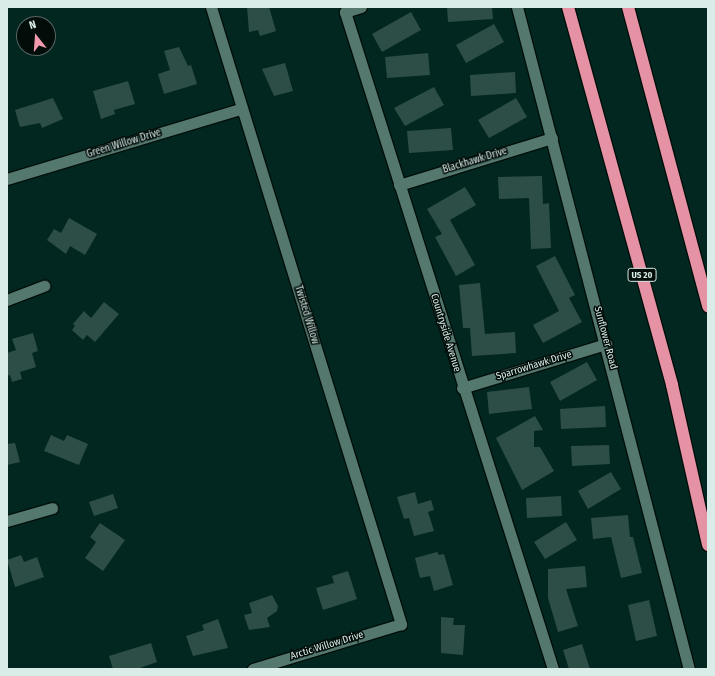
<!DOCTYPE html>
<style>
body{margin:0}
#map{position:relative;width:715px;height:676px;overflow:hidden;background:#022720;font-family:"Fira Sans Condensed",sans-serif}
div>[style]{position:absolute}
.building>*{inset:0;background:#2c4e46}
.roads{filter:drop-shadow(1px 0 #000f0a) drop-shadow(-1px 0 #000f0a) drop-shadow(0 1px #000f0a) drop-shadow(0 -1px #000f0a)}
.minor>*{height:11px;margin:-5.5px;padding:0 5.5px;transform-origin:5.5px;border-radius:5.5px;background:#54776e}
.motorway>*{height:12px;margin:-6px;padding:0 6px;transform-origin:6px;border-radius:6px;background:#e692a5}
span{translate:-50% -50%;white-space:nowrap;text-align:center;line-height:1.15;-webkit-text-stroke:3px #020d0a;paint-order:stroke}
.shield-label span{padding:1px 3px;background:#020d0a;border:1px solid;border-radius:3px;-webkit-text-stroke-width:0}
.shield-label{font-size:9px;color:#d9ece7;font-weight:700}
.street-label{font-size:10px;color:#d9ece7}
.frame{position:absolute;inset:0;border:8px solid #d9ece7;pointer-events:none}
.north{position:absolute;left:16px;top:16px;width:40px;height:40px;box-sizing:border-box;background:#020d0a;border:1px solid #586662;border-radius:50%;rotate:343deg;font-size:11px;font-weight:700;line-height:16px;text-align:center;color:#d9ece7}
.north::after{content:'';display:block;margin:auto;width:14px;height:18px;background:#f29aad;clip-path:polygon(50% 0,100% 100%,50% 72%,0 100%)}
</style>
<div id="map">
<div class="building">
<i style="clip-path:polygon(247px 7px,269px 7px,276px 31px,260px 36px,258px 30px,249px 32px)"></i>
<i style="clip-path:polygon(447px 7px,492px 7px,493px 19px,448px 22px)"></i>
<i style="clip-path:polygon(411px 12px,421px 30px,382px 52px,372px 34px)"></i>
<i style="clip-path:polygon(494px 24px,504px 42px,466px 63px,456px 45px)"></i>
<i style="clip-path:polygon(179px 47px,188px 66px,191px 65px,197px 84px,164px 94px,158px 74px,170px 70px,164px 51px)"></i>
<i style="clip-path:polygon(428px 53px,430px 75px,387px 78px,385px 57px)"></i>
<i style="clip-path:polygon(285px 63px,293px 91px,274px 96px,262px 69px)"></i>
<i style="clip-path:polygon(515px 72px,516px 93px,471px 96px,470px 75px)"></i>
<i style="clip-path:polygon(128px 81px,135px 104px,114px 110px,115px 114px,101px 119px,93px 91px)"></i>
<i style="clip-path:polygon(434px 87px,444px 105px,405px 126px,394px 108px)"></i>
<i style="clip-path:polygon(53px 98px,63px 119px,42px 128px,40px 123px,20px 127px,15px 110px)"></i>
<i style="clip-path:polygon(516px 98px,527px 117px,489px 138px,478px 120px)"></i>
<i style="clip-path:polygon(451px 128px,453px 150px,409px 153px,407px 131px)"></i>
<i style="clip-path:polygon(542px 176px,543px 204px,549px 203px,551px 248px,531px 249px,529px 198px,499px 199px,498px 177px)"></i>
<i style="clip-path:polygon(465px 187px,476px 205px,450px 220px,475px 265px,456px 276px,435px 237px,442px 234px,427px 209px)"></i>
<i style="clip-path:polygon(69px 218px,97px 234px,85px 255px,70px 246px,66px 254px,47px 240px,54px 229px,61px 233px)"></i>
<i style="clip-path:polygon(555px 256px,575px 295px,569px 298px,582px 322px,543px 343px,533px 325px,559px 311px,536px 266px)"></i>
<i style="clip-path:polygon(480px 283px,485px 334px,515px 332px,516px 353px,472px 356px,470px 328px,463px 328px,459px 285px)"></i>
<i style="clip-path:polygon(104px 302px,119px 314px,95px 342px,87px 335px,83px 340px,72px 330px,75px 326px,73px 324px,84px 311px,91px 318px)"></i>
<i style="clip-path:polygon(33px 333px,38px 351px,32px 353px,36px 367px,20px 372px,22px 379px,12px 382px,10px 375px,7px 376px,7px 353px,16px 350px,12px 339px)"></i>
<i style="clip-path:polygon(587px 362px,597px 380px,560px 401px,550px 382px)"></i>
<i style="clip-path:polygon(529px 387px,532px 409px,489px 414px,487px 392px)"></i>
<i style="clip-path:polygon(605px 406px,606px 427px,561px 429px,560px 409px)"></i>
<i style="clip-path:polygon(535px 416px,543px 430px,534px 431px,534px 447px,540px 447px,554px 471px,522px 490px,496px 438px)"></i>
<i style="clip-path:polygon(51px 435px,64px 441px,67px 435px,88px 444px,79px 465px,44px 451px)"></i>
<i style="clip-path:polygon(15px 443px,20px 462px,7px 465px,7px 444px)"></i>
<i style="clip-path:polygon(609px 445px,610px 464px,572px 466px,571px 446px)"></i>
<i style="clip-path:polygon(611px 472px,621px 489px,588px 509px,578px 491px)"></i>
<i style="clip-path:polygon(415px 492px,418px 504px,431px 500px,434px 510px,428px 512px,434px 531px,414px 536px,409px 518px,404px 519px,397px 497px)"></i>
<i style="clip-path:polygon(113px 494px,118px 508px,94px 516px,89px 502px)"></i>
<i style="clip-path:polygon(561px 496px,562px 516px,527px 518px,526px 498px)"></i>
<i style="clip-path:polygon(628px 515px,630px 537px,633px 537px,642px 573px,621px 578px,611px 537px,593px 539px,591px 518px)"></i>
<i style="clip-path:polygon(566px 522px,577px 540px,545px 559px,534px 542px)"></i>
<i style="clip-path:polygon(100px 523px,125px 540px,103px 571px,85px 558px,96px 542px,90px 537px)"></i>
<i style="clip-path:polygon(437px 552px,439px 555px,444px 554px,453px 585px,434px 591px,430px 576px,420px 578px,415px 558px)"></i>
<i style="clip-path:polygon(21px 555px,24px 562px,37px 557px,44px 577px,15px 587px,7px 560px)"></i>
<i style="clip-path:polygon(585px 566px,587px 587px,566px 589px,578px 626px,558px 632px,548px 598px,548px 569px)"></i>
<i style="clip-path:polygon(348px 571px,357px 599px,323px 610px,316px 588px,334px 583px,332px 576px)"></i>
<i style="clip-path:polygon(272px 595px,278px 606px,277px 611px,267px 618px,270px 627px,249px 630px,244px 615px,252px 613px,249px 603px)"></i>
<i style="clip-path:polygon(649px 600px,657px 636px,636px 641px,628px 605px)"></i>
<i style="clip-path:polygon(441px 617px,454px 618px,453px 625px,465px 625px,463px 655px,441px 653px)"></i>
<i style="clip-path:polygon(218px 619px,228px 648px,193px 656px,186px 636px,204px 630px,202px 625px)"></i>
<i style="clip-path:polygon(151px 643px,157px 662px,137px 669px,113px 669px,109px 656px)"></i>
<i style="clip-path:polygon(582px 644px,590px 669px,569px 669px,563px 650px)"></i>
</div>
<div class="roads">
<div class="minor">
<i style="left:211px;top:7px;width:646px;rotate:72.88deg"></i>
<i style="left:401px;top:624px;width:155px;rotate:163.1deg"></i>
<i style="left:361px;top:7px;width:17px;rotate:163deg"></i>
<i style="left:345px;top:12px;width:689px;rotate:72.43deg"></i>
<i style="left:517px;top:7px;width:684px;rotate:75.44deg"></i>
<i style="left:7px;top:179px;width:243px;rotate:-16.7deg"></i>
<i style="left:399px;top:185px;width:160px;rotate:-17.1deg"></i>
<i style="left:7px;top:300px;width:40px;rotate:-21deg"></i>
<i style="left:462px;top:388px;width:151px;rotate:-17deg"></i>
<i style="left:7px;top:521px;width:47px;rotate:-16.1deg"></i>
</div>
<div class="motorway">
<i style="left:568px;top:7px;width:392px;rotate:74.6deg"></i>
<i style="left:672px;top:385px;width:164px;rotate:77.3deg"></i>
<i style="left:628px;top:7px;width:310px;rotate:75deg"></i>
</div>
</div>
<div class="shield-label">
<span style="left:642px;top:275px">US 20</span>
</div>
<div class="street-label">
<span style="left:124px;top:144px;rotate:-17deg">Green Willow Drive</span>
<span style="left:475px;top:161px;rotate:-17deg">Blackhawk Drive</span>
<span style="left:306px;top:315px;rotate:73deg">Twisted Willow</span>
<span style="left:445px;top:333px;rotate:73deg">Countryside Avenue</span>
<span style="left:605px;top:338px;rotate:75deg">Sunflower Road</span>
<span style="left:534px;top:366px;rotate:-17deg">Sparrowhawk Drive</span>
<span style="left:327px;top:646px;rotate:-17deg">Arctic Willow Drive</span>
</div>
<div class="frame"></div>
<div class="north">N</div>
</div>
